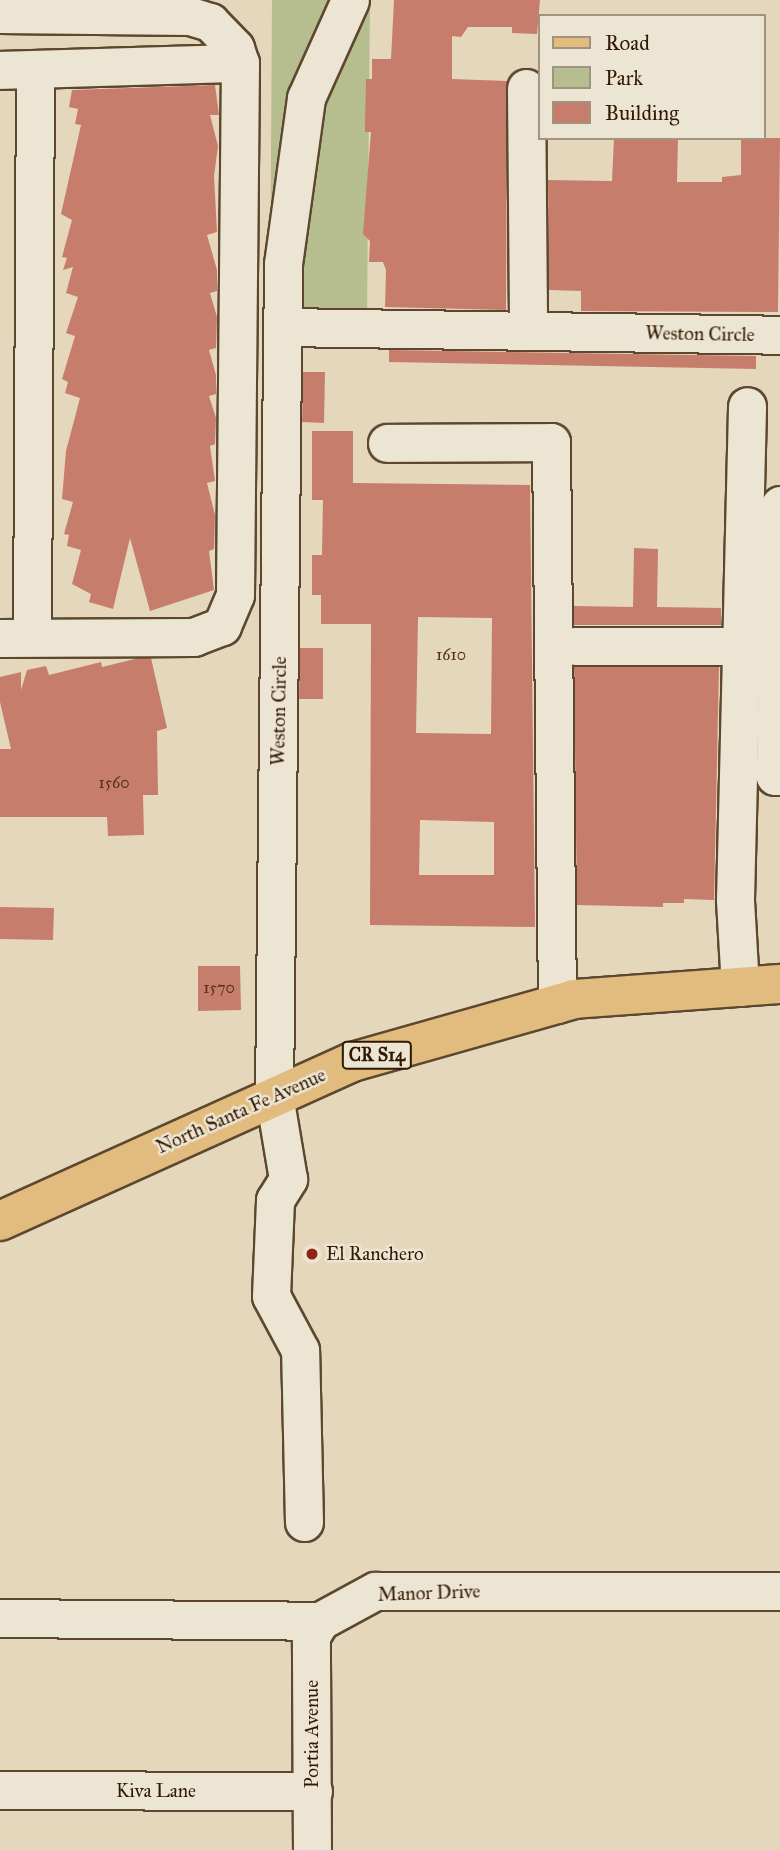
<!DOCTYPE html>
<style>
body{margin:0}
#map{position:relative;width:780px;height:1850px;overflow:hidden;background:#e4d7bc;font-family:"IM FELL Great Primer",serif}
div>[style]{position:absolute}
.green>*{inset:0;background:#b6be8f}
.building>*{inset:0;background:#c67d6c}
.roads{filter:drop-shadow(2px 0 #5d482f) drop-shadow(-2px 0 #5d482f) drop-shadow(0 2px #5d482f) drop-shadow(0 -2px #5d482f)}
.minor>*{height:37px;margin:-18.5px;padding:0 18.5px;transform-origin:18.5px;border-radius:18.5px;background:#ede5d3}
.major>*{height:38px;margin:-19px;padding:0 19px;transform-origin:19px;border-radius:19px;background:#e2bc7e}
.dots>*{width:19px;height:19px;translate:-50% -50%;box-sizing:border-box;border:4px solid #ede5d3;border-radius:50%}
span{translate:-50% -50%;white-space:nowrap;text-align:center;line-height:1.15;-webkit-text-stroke:5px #ede5d3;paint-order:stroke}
.number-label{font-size:16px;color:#56321b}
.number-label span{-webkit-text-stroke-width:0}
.shield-label span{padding:2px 5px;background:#ede5d3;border:2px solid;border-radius:5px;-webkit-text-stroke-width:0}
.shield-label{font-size:18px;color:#301900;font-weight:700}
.street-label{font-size:19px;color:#301900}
.poi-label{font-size:19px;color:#301900}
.left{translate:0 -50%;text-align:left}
.legend{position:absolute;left:538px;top:14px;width:228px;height:126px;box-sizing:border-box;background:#ede5d3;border:2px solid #a1937f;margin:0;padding:9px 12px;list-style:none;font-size:21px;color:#301900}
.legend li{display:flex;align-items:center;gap:14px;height:35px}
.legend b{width:35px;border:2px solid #a1937f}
</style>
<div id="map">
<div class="green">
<i style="clip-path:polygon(272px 0,370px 0,367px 318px,270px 316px)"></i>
</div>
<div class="building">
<i style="clip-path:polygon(394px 0,540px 0,537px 34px,512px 33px,512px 27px,468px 27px,461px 37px,452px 36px,452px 79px,507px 81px,506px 310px,385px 307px,386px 270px,383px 262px,369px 262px,370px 241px,363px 234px,371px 132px,365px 132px,365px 126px,366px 79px,372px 79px,372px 59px,391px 59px)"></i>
<i style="clip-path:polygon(215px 85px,219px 115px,210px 115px,218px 146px,214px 176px,217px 232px,207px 235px,217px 270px,217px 291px,210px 293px,217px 317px,216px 348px,209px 350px,216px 375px,216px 394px,209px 396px,216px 418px,215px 444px,210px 446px,215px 481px,207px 483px,215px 515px,214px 549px,209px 551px,214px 590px,150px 611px,130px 538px,113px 609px,89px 602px,91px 594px,72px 584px,81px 550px,67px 546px,69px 535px,64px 534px,73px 502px,62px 499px,66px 451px,80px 398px,65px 393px,68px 382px,62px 379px,75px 336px,66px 333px,78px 297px,66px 293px,73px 267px,63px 270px,67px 258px,62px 257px,72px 220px,61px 214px,81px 125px,75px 124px,78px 109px,69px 107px,72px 90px)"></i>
<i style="clip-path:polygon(614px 138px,678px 138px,677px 182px,722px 182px,722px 177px,741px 175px,741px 138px,780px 138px,778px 312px,581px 311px,581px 291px,549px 290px,548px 180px,612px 181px)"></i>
<i style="clip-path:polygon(389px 350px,756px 356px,756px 369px,389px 362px)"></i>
<i style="clip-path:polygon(303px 372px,325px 372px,324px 423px,302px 422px)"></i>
<i style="clip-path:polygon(evenodd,312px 431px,353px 431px,353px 483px,530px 485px,535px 927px,370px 925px,371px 624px,321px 624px,321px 595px,312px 595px,312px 555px,322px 555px,323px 500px,312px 500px,312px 431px,418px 617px,492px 618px,491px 734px,416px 733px,418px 617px,312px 431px,420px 820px,494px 822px,494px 875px,419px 875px,420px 820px)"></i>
<i style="clip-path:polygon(634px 548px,658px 549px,657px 607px,721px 608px,721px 625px,574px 625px,574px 606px,633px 607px)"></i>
<i style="clip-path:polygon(300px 648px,323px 648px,323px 699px,299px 699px)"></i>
<i style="clip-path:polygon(139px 658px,151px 658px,167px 728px,157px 731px,158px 795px,143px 795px,144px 835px,108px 836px,107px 817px,0 817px,0 749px,11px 749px,0 702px,0 677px,21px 672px,21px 690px,27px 670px,46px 666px,49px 675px,101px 662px,102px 667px)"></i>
<i style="clip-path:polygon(574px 667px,719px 667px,714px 900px,684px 899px,684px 903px,663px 903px,663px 907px,577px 905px)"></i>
<i style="clip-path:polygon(0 907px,54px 908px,53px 940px,0 939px)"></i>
<i style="clip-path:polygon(198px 966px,240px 966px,241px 1010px,198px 1011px)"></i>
</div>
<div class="roads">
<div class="minor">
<i style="left:0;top:14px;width:190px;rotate:0.6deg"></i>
<i style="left:190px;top:16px;width:21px;rotate:17deg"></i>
<i style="left:210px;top:22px;width:36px;rotate:46deg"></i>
<i style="left:235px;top:48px;width:16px;rotate:72deg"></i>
<i style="left:240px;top:63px;width:532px;rotate:90.54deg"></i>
<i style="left:235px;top:595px;width:34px;rotate:113deg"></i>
<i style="left:222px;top:626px;width:30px;rotate:159deg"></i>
<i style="left:194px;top:637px;width:194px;rotate:179.7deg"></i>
<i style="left:0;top:70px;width:240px;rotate:-1.7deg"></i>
<i style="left:526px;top:88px;width:243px;rotate:89.5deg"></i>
<i style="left:284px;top:327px;width:496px;rotate:0.9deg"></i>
<i style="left:387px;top:443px;width:164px;rotate:-0.3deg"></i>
<i style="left:551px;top:442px;width:562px;rotate:89.39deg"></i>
<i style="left:780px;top:505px;width:271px;rotate:91.1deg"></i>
<i style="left:775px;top:776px;width:5px"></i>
<i style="left:32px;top:637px;width:567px;rotate:-89.7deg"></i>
<i style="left:575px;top:646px;width:166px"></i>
<i style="left:740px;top:987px;width:88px;rotate:-93.3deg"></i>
<i style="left:735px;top:899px;width:493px;rotate:-88.6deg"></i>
<i style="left:304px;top:1522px;width:172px;rotate:-91.3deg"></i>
<i style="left:300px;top:1350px;width:61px;rotate:-118.2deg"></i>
<i style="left:271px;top:1296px;width:96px;rotate:-87.6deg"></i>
<i style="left:275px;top:1200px;width:25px;rotate:-58deg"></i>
<i style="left:288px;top:1179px;width:85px;rotate:-99.5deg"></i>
<i style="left:274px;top:1095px;width:831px;rotate:-89.38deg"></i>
<i style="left:283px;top:264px;width:168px;rotate:-82.1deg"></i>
<i style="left:306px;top:98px;width:107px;rotate:-65.8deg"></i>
<i style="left:0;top:1618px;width:320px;rotate:0.5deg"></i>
<i style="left:320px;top:1621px;width:63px;rotate:-28.6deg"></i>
<i style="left:375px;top:1591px;width:405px"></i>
<i style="left:0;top:1790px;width:313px;rotate:0.2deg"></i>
<i style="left:312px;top:1850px;width:214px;rotate:-90.3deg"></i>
<i style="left:311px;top:1636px;width:17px;rotate:-59deg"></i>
</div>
<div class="major">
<i style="left:0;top:1221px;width:386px;rotate:-24.3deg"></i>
<i style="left:352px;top:1062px;width:231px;rotate:-15.8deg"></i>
<i style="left:574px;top:999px;width:207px;rotate:-4.2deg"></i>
</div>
</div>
<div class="dots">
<i style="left:312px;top:1254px;background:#8f2418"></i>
</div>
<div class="number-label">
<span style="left:451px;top:655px">1610</span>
<span style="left:114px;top:783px">1560</span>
<span style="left:219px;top:988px">1570</span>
</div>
<div class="shield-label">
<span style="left:377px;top:1055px">CR S14</span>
</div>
<div class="street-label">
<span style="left:700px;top:334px;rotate:1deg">Weston Circle</span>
<span style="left:279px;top:711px;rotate:-89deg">Weston Circle</span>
<span style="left:241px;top:1111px;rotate:-24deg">North Santa Fe Avenue</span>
<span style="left:429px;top:1593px;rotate:-2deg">Manor Drive</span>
<span style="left:312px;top:1734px;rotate:-90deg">Portia Avenue</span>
<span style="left:156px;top:1791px">Kiva Lane</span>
</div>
<div class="poi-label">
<span class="left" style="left:326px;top:1254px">El Ranchero</span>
</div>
<ul class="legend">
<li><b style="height:9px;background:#e2bc7e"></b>Road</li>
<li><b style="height:19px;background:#b6be8f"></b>Park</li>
<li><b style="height:19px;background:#c67d6c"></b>Building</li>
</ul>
</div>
